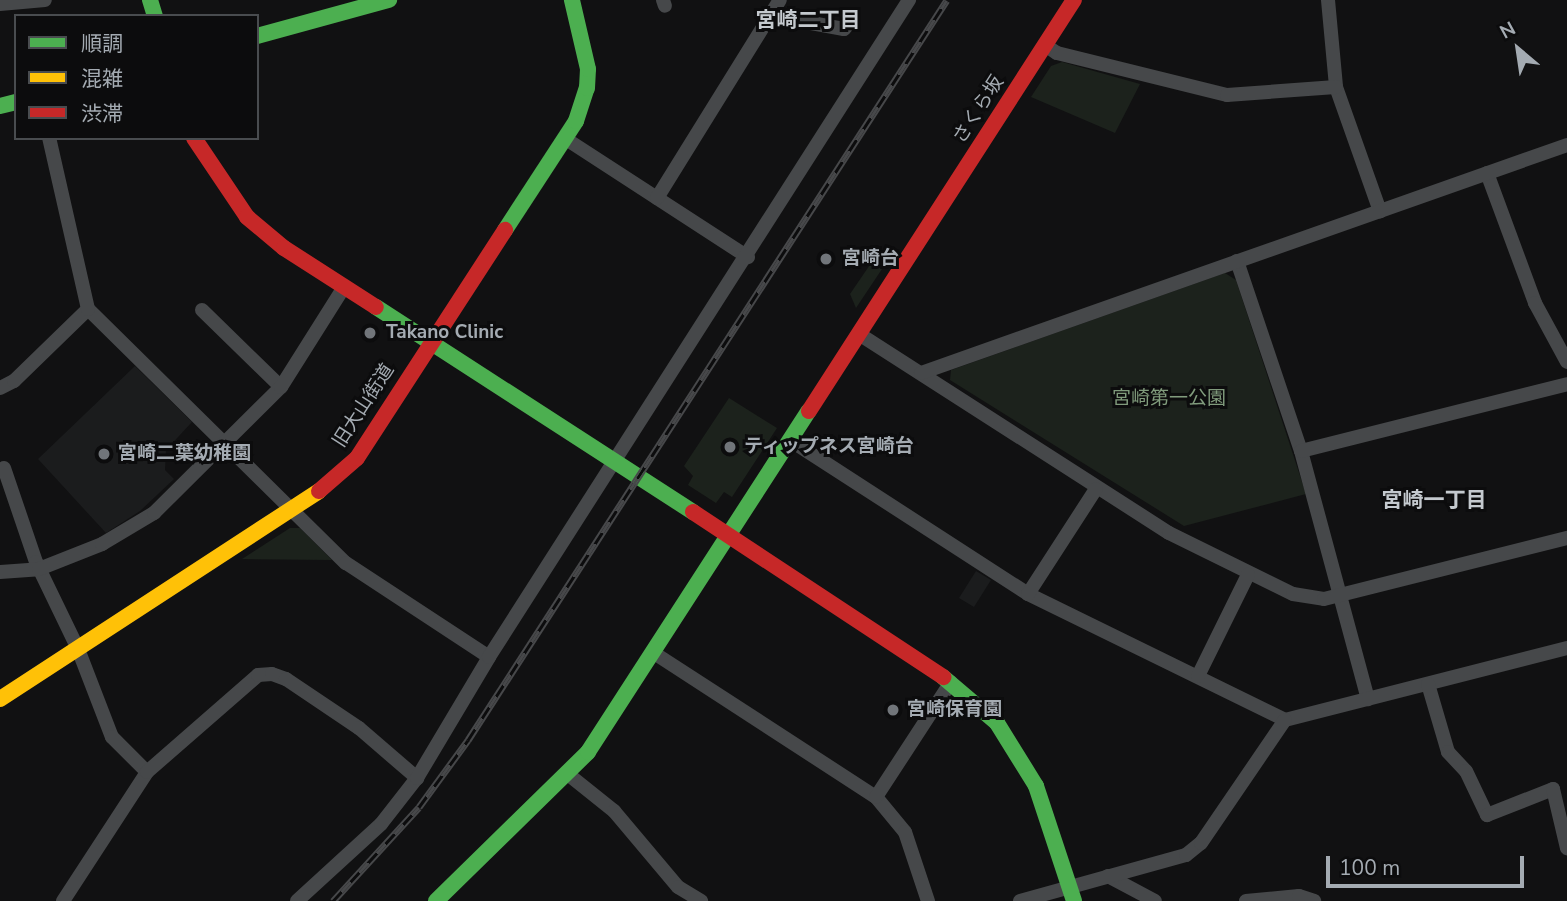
<!DOCTYPE html>
<meta charset="utf-8">
<style>
body{margin:0}
#map{position:relative;width:1567px;height:901px;overflow:hidden;background:#111112;font-family:"Nunito Sans","Noto Sans JP",sans-serif}
div>[style]{position:absolute}
.built>*{inset:0;background:#1b1c1d}
.green>*{inset:0;background:#1c221c}
.street>*{height:14px;margin:-7px;padding:0 7px;transform-origin:7px;border-radius:7px;background:#46484a}
.fast>*{height:16px;margin:-8px;padding:0 8px;transform-origin:8px;border-radius:8px;background:#4caf50}
.slow>*{height:16px;margin:-8px;padding:0 8px;transform-origin:8px;border-radius:8px;background:#ffc107}
.jam>*{height:16px;margin:-8px;padding:0 8px;transform-origin:8px;border-radius:8px;background:#c62828}
.rail>*{height:7px;margin-top:-3.5px;transform-origin:0;background:repeating-linear-gradient(90deg,#0c0c0d 0 13px,#47484a 0 26px);box-sizing:border-box;border-block:2px solid #47484a}
.dots>*{width:19px;height:19px;translate:-50% -50%;box-sizing:border-box;border:4px solid #0c0c0d;border-radius:50%}
span{translate:-50% -50%;white-space:nowrap;text-align:center;line-height:1.15;-webkit-text-stroke:6px #0c0c0d;paint-order:stroke}
.street-label{font-size:19px;color:#a4abb2}
.poi-label{font-size:19px;color:#a4abb2;font-weight:700}
.left{translate:0 -50%;text-align:left}
.park-label{font-size:19px;color:#809b7c}
.neighbourhood-label{font-size:21px;color:#c4c9ce;font-weight:700}
.legend{position:absolute;left:14px;top:14px;width:245px;height:126px;box-sizing:border-box;background:#0c0c0d;border:2px solid #494c4f;margin:0;padding:9px 12px;list-style:none;font-size:21px;color:#a4abb2}
.legend li{display:flex;align-items:center;gap:14px;height:35px}
.legend b{width:35px;border:2px solid #494c4f}
.north{position:absolute;left:1483px;top:14px;width:70px;height:70px;-webkit-text-stroke:5px #0c0c0d;paint-order:stroke;rotate:331deg;font-size:19px;font-weight:700;line-height:28px;text-align:center;color:#a4abb2}
.north::after{content:'';display:block;margin:auto;width:24px;height:32px;background:#a4abb2;clip-path:polygon(50% 0,100% 100%,50% 72%,0 100%)}
.scale{position:absolute;left:1326px;top:856px;width:198px;height:32px;box-sizing:border-box;border:4px solid #a4abb2;border-top:0;padding-left:9px;font-size:21px;line-height:24px;white-space:nowrap;color:#a4abb2;-webkit-text-stroke:5px #0c0c0d;paint-order:stroke}
</style>
<div id="map">
<div class="built">
<i style="clip-path:polygon(135px 366px,192px 422px,166px 450px,165px 470px,174px 479px,140px 511px,106px 533px,38px 459px)"></i>
<i style="clip-path:polygon(976px 571px,991px 580px,974px 607px,959px 598px)"></i>
</div>
<div class="green">
<i style="clip-path:polygon(1062px 62px,1140px 84px,1115px 133px,1031px 97px,1051px 66px)"></i>
<i style="clip-path:polygon(891px 252px,892px 254px,856px 308px,850px 294px,878px 253px)"></i>
<i style="clip-path:polygon(1225px 273px,1236px 280px,1306px 494px,1184px 526px,950px 380px,951px 370px)"></i>
<i style="clip-path:polygon(729px 398px,777px 428px,732px 497px,724px 492px,716px 503px,688px 485px,693px 476px,684px 466px)"></i>
<i style="clip-path:polygon(290px 528px,300px 528px,332px 560px,242px 559px)"></i>
</div>
<div class="street">
<i style="left:663px;top:0;width:6px;rotate:72deg"></i>
<i style="left:1328px;top:0;width:87px;rotate:84.7deg"></i>
<i style="left:1336px;top:87px;width:132px;rotate:70.5deg"></i>
<i style="left:0;top:4px;width:45px;rotate:-5.1deg"></i>
<i style="left:773px;top:16px;width:72px;rotate:10.4deg"></i>
<i style="left:844px;top:29px;width:13px;rotate:-48deg"></i>
<i style="left:1045px;top:45px;width:14px;rotate:34deg"></i>
<i style="left:1057px;top:53px;width:175px;rotate:13.9deg"></i>
<i style="left:1227px;top:95px;width:109px;rotate:-4.2deg"></i>
<i style="left:566px;top:139px;width:217px;rotate:33deg"></i>
<i style="left:1487px;top:173px;width:139px;rotate:69.7deg"></i>
<i style="left:1535px;top:303px;width:67px;rotate:61.5deg"></i>
<i style="left:657px;top:198px;width:233px;rotate:-58.2deg"></i>
<i style="left:1237px;top:261px;width:200px;rotate:71.4deg"></i>
<i style="left:1301px;top:451px;width:257px;rotate:74.9deg"></i>
<i style="left:88px;top:309px;width:362px;rotate:44.6deg"></i>
<i style="left:346px;top:563px;width:171px;rotate:33.3deg"></i>
<i style="left:202px;top:310px;width:110px;rotate:44.3deg"></i>
<i style="left:859px;top:334px;width:368px;rotate:32.7deg"></i>
<i style="left:1169px;top:533px;width:138px;rotate:26.2deg"></i>
<i style="left:1293px;top:594px;width:31px;rotate:9deg"></i>
<i style="left:1324px;top:599px;width:251px;rotate:-14.1deg"></i>
<i style="left:921px;top:373px;width:685px;rotate:-19.44deg"></i>
<i style="left:0;top:388px;width:16px;rotate:-27deg"></i>
<i style="left:14px;top:381px;width:103px;rotate:-44.2deg"></i>
<i style="left:88px;top:309px;width:175px;rotate:-102.8deg"></i>
<i style="left:790px;top:440px;width:283px;rotate:32.9deg"></i>
<i style="left:1028px;top:594px;width:286px;rotate:26.1deg"></i>
<i style="left:1285px;top:720px;width:291px;rotate:-14.3deg"></i>
<i style="left:1301px;top:451px;width:274px;rotate:-14.1deg"></i>
<i style="left:4px;top:468px;width:99px;rotate:71.2deg"></i>
<i style="left:36px;top:562px;width:97px;rotate:64.2deg"></i>
<i style="left:78px;top:649px;width:94px;rotate:68.9deg"></i>
<i style="left:112px;top:737px;width:49px;rotate:45deg"></i>
<i style="left:0;top:572px;width:39px;rotate:-4deg"></i>
<i style="left:39px;top:569px;width:68px;rotate:-21.6deg"></i>
<i style="left:102px;top:544px;width:61px;rotate:-30.8deg"></i>
<i style="left:154px;top:513px;width:179px;rotate:-44.8deg"></i>
<i style="left:281px;top:387px;width:118px;rotate:-57.8deg"></i>
<i style="left:1028px;top:594px;width:125px;rotate:-57.1deg"></i>
<i style="left:654px;top:653px;width:265px;rotate:33deg"></i>
<i style="left:876px;top:797px;width:45px;rotate:50.4deg"></i>
<i style="left:905px;top:832px;width:73px;rotate:71.6deg"></i>
<i style="left:1198px;top:676px;width:113px;rotate:-63.7deg"></i>
<i style="left:1428px;top:684px;width:71px;rotate:73.6deg"></i>
<i style="left:1448px;top:752px;width:26px;rotate:47deg"></i>
<i style="left:1466px;top:771px;width:49px;rotate:64.5deg"></i>
<i style="left:1487px;top:815px;width:71px;rotate:-21.5deg"></i>
<i style="left:1553px;top:789px;width:61px;rotate:76.7deg"></i>
<i style="left:569px;top:775px;width:58px;rotate:38.7deg"></i>
<i style="left:614px;top:811px;width:99px;rotate:49.9deg"></i>
<i style="left:678px;top:887px;width:27px;rotate:31deg"></i>
<i style="left:876px;top:797px;width:137px;rotate:-56.9deg"></i>
<i style="left:1108px;top:876px;width:53px;rotate:28deg"></i>
<i style="left:63px;top:901px;width:154px;rotate:-56.9deg"></i>
<i style="left:147px;top:772px;width:147px;rotate:-41.1deg"></i>
<i style="left:258px;top:675px;width:14px;rotate:-4deg"></i>
<i style="left:272px;top:674px;width:15px;rotate:20deg"></i>
<i style="left:286px;top:679px;width:88px;rotate:33.9deg"></i>
<i style="left:359px;top:728px;width:77px;rotate:40.8deg"></i>
<i style="left:297px;top:901px;width:114px;rotate:-42.5deg"></i>
<i style="left:381px;top:824px;width:58px;rotate:-52deg"></i>
<i style="left:417px;top:778px;width:141px;rotate:-59.2deg"></i>
<i style="left:489px;top:657px;width:780px;rotate:-57.41deg"></i>
<i style="left:1020px;top:901px;width:172px;rotate:-15.5deg"></i>
<i style="left:1186px;top:855px;width:19px;rotate:-39deg"></i>
<i style="left:1201px;top:843px;width:149px;rotate:-55.7deg"></i>
<i style="left:1246px;top:901px;width:53px;rotate:-5.4deg"></i>
<i style="left:1299px;top:896px;width:16px;rotate:18deg"></i>
</div>
<div class="fast">
<i style="left:150px;top:0;width:17px;rotate:73deg"></i>
<i style="left:257px;top:36px;width:137px;rotate:-15.3deg"></i>
<i style="left:0;top:106px;width:16px;rotate:-14deg"></i>
<i style="left:505px;top:230px;width:130px;rotate:-56.9deg"></i>
<i style="left:576px;top:121px;width:35px;rotate:-72deg"></i>
<i style="left:587px;top:88px;width:19px;rotate:-87deg"></i>
<i style="left:588px;top:69px;width:71px;rotate:-103.1deg"></i>
<i style="left:376px;top:307px;width:378px;rotate:32.9deg"></i>
<i style="left:943px;top:677px;width:71px;rotate:40.4deg"></i>
<i style="left:997px;top:723px;width:74px;rotate:58.2deg"></i>
<i style="left:1036px;top:786px;width:121px;rotate:71.7deg"></i>
<i style="left:436px;top:901px;width:213px;rotate:-44.4deg"></i>
<i style="left:588px;top:752px;width:406px;rotate:-57.1deg"></i>
</div>
<div class="slow">
<i style="left:0;top:699px;width:381px;rotate:-33.1deg"></i>
</div>
<div class="jam">
<i style="left:194px;top:138px;width:95px;rotate:56.1deg"></i>
<i style="left:247px;top:217px;width:48px;rotate:40deg"></i>
<i style="left:284px;top:248px;width:109px;rotate:32.7deg"></i>
<i style="left:809px;top:411px;width:489px;rotate:-57.2deg"></i>
<i style="left:319px;top:491px;width:50px;rotate:-41deg"></i>
<i style="left:357px;top:458px;width:272px;rotate:-57deg"></i>
<i style="left:693px;top:512px;width:300px;rotate:33.4deg"></i>
</div>
<div class="rail">
<i style="left:333px;top:901px;width:127px;rotate:-47.5deg"></i>
<i style="left:419px;top:807px;width:83px;rotate:-53.8deg"></i>
<i style="left:468px;top:740px;width:881px;rotate:-57.09deg"></i>
</div>
<div class="dots">
<i style="left:826px;top:259px;background:#71757a"></i>
<i style="left:370px;top:333px;background:#71757a"></i>
<i style="left:730px;top:447px;background:#71757a"></i>
<i style="left:104px;top:454px;background:#71757a"></i>
<i style="left:893px;top:710px;background:#71757a"></i>
</div>
<div class="street-label">
<span style="left:979px;top:110px;rotate:-57deg">さくら坂</span>
<span style="left:364px;top:406px;rotate:-57deg">旧大山街道</span>
</div>
<div class="poi-label">
<span class="left" style="left:842px;top:259px">宮崎台</span>
<span class="left" style="left:386px;top:333px">Takano Clinic</span>
<span class="left" style="left:744px;top:447px">ティップネス宮崎台</span>
<span class="left" style="left:118px;top:454px">宮崎二葉幼稚園</span>
<span class="left" style="left:907px;top:710px">宮崎保育園</span>
</div>
<div class="park-label">
<span style="left:1169px;top:399px">宮崎第一公園</span>
</div>
<div class="neighbourhood-label">
<span style="left:808px;top:20px">宮崎二丁目</span>
<span style="left:1434px;top:500px">宮崎一丁目</span>
</div>
<ul class="legend">
<li><b style="height:9px;background:#4caf50"></b>順調</li>
<li><b style="height:9px;background:#ffc107"></b>混雑</li>
<li><b style="height:9px;background:#c62828"></b>渋滞</li>
</ul>
<div class="north">N</div>
<div class="scale">100 m</div>
</div>
